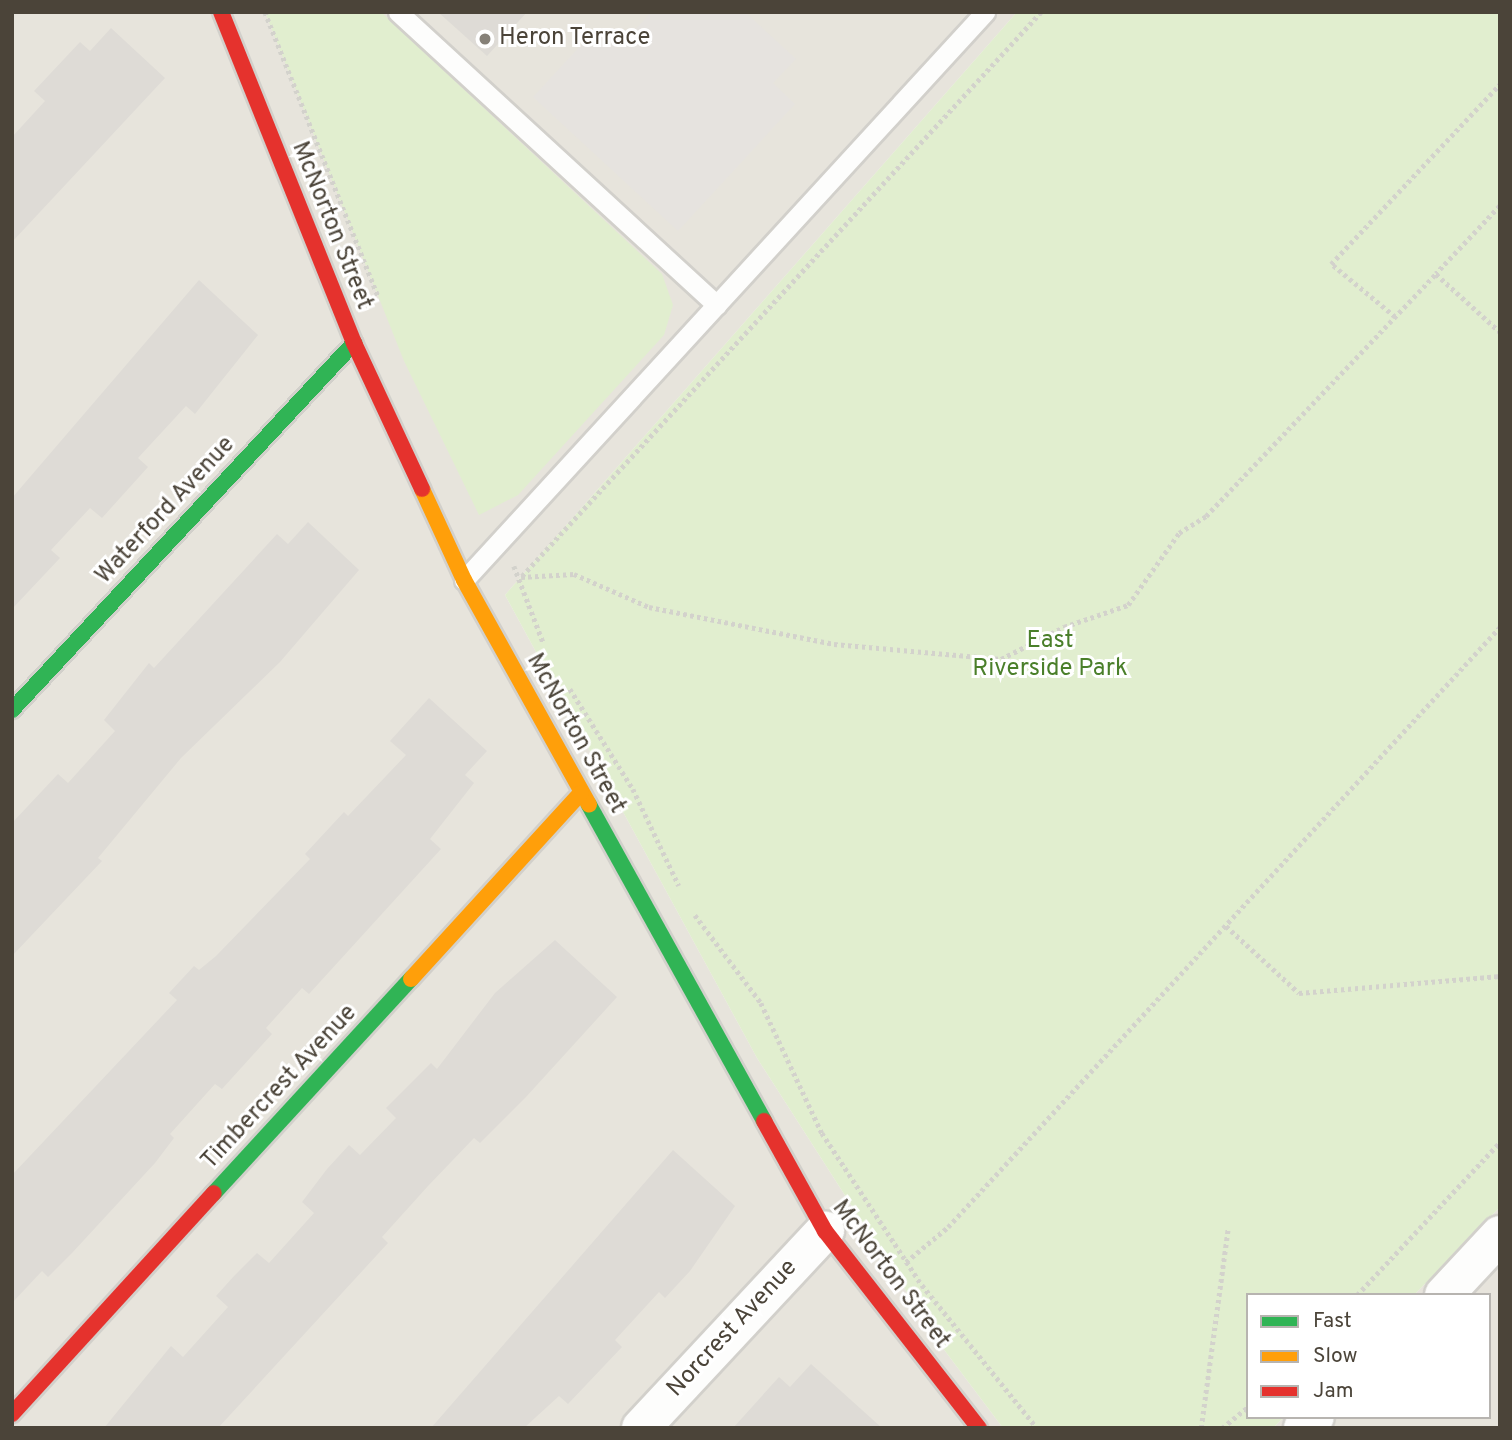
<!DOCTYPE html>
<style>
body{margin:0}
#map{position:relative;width:1512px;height:1440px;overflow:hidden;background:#f4f2ee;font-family:Overpass,sans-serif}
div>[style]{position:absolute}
.residential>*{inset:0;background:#e7e4dc}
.green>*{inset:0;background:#e1eecf}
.parking>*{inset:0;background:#e6e3df}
.building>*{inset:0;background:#dedbd6}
.path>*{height:4.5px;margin-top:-2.25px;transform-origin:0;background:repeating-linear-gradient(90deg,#d3d2cc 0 3.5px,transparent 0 7px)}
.roads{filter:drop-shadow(2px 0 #d2d0cb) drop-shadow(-2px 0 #d2d0cb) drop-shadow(0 2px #d2d0cb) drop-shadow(0 -2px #d2d0cb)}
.lane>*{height:19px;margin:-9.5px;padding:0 9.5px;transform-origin:9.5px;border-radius:9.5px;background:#fdfdfc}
.street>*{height:38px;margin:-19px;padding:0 19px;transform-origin:19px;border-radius:19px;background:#fdfdfc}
.fast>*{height:16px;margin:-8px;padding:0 8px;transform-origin:8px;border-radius:8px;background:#30b455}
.slow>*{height:16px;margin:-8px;padding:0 8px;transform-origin:8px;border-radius:8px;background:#ff9f0a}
.jam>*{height:16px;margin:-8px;padding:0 8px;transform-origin:8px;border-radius:8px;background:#e5322d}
.dots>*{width:19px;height:19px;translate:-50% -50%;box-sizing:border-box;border:4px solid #fff;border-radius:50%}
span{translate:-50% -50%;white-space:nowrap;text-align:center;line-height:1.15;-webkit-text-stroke:6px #fff;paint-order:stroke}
.poi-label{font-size:24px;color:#4b4439}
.left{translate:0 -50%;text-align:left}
.street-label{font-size:24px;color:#4b4439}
.park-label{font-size:24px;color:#4a7f2a}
.frame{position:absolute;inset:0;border:14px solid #4b4439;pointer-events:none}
.legend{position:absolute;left:1246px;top:1293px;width:245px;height:126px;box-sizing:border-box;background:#fff;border:2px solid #b7b4b0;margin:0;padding:9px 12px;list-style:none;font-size:21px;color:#4b4439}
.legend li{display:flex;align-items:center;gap:14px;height:35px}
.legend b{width:35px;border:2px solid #b7b4b0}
</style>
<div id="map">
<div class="residential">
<i style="clip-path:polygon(12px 12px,1017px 12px,505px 595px,757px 1058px,942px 1347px,1003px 1428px,12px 1428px)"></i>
<i style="clip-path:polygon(1500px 1207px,1500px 1428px,1273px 1428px,1284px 1417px,1489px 1417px,1489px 1295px,1414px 1295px)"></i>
</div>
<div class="green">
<i style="clip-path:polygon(265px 12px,381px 12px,662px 274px,673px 305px,664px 335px,518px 495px,479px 515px,404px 361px)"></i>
<i style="clip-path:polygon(1017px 12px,1500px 12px,1500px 1207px,1414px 1295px,1248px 1295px,1248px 1417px,1284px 1417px,1273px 1428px,1003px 1428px,942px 1347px,757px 1058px,505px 595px)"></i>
</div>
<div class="parking">
<i style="clip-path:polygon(651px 12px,745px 12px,796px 59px,773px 83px,795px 104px,678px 231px,533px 97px,596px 29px,618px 49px)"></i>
</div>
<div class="building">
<i style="clip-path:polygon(438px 12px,527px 12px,487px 56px)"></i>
<i style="clip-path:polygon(111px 28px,165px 78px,12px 242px,12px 137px,45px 101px,34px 91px,80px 42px,90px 51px)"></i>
<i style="clip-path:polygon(199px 280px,258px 335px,195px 414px,186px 406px,138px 458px,148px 467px,102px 518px,90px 508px,51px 550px,60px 558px,12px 609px,12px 498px)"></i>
<i style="clip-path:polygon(308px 522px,359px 570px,280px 662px,181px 758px,98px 858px,102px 861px,12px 956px,12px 823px,58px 774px,68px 783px,115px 731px,104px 720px,149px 663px,154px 668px,277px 534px,288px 544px)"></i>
<i style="clip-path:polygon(429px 698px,487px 751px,465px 775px,474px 783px,430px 839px,441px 849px,309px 994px,302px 988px,266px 1028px,272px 1034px,222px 1089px,215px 1084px,170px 1134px,174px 1138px,155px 1163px,72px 1253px,48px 1277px,42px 1271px,12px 1303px,12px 1175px,177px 1000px,169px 993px,194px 966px,199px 970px,216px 956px,310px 859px,305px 854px,344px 812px,348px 816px,406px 755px,390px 741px)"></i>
<i style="clip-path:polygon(555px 940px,617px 997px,526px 1097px,480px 1143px,474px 1138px,428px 1186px,382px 1237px,388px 1243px,218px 1428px,104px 1428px,171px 1346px,183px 1357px,228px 1307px,216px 1296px,234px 1276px,257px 1253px,269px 1263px,314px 1213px,302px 1202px,327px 1169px,349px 1145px,360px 1155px,396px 1118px,386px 1108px,431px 1063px,437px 1069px,495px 993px)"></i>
<i style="clip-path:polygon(673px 1150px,735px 1206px,690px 1271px,665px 1298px,659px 1292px,615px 1340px,622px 1347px,568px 1404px,559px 1396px,524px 1428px,431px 1428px)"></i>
<i style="clip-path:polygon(811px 1364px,882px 1428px,733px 1428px,779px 1377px,790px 1387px)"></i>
</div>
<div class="path">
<i style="left:265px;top:12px;width:306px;rotate:68.3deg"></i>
<i style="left:1500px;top:206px;width:93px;rotate:133.3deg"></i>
<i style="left:1436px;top:274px;width:86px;rotate:42.2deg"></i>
<i style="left:1395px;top:317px;width:83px;rotate:-140.4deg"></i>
<i style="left:1331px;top:264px;width:247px;rotate:-46.8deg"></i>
<i style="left:514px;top:566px;width:81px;rotate:69.1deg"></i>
<i style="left:522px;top:576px;width:766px;rotate:-47.38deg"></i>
<i style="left:521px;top:577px;width:53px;rotate:-3.2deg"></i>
<i style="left:574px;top:574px;width:82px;rotate:23.7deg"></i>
<i style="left:649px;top:607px;width:189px;rotate:11.3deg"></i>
<i style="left:834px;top:644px;width:168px;rotate:5.1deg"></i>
<i style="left:1001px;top:659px;width:71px;rotate:-26.9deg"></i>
<i style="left:1064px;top:627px;width:68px;rotate:-19deg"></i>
<i style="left:1128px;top:605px;width:88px;rotate:-54.7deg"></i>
<i style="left:1179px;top:533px;width:32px;rotate:-32deg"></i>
<i style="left:1206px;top:516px;width:334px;rotate:-46.5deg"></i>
<i style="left:570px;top:689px;width:118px;rotate:57.8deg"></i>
<i style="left:633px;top:789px;width:107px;rotate:64.6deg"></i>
<i style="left:695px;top:915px;width:110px;rotate:53.1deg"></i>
<i style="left:761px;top:1003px;width:144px;rotate:64.9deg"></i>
<i style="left:822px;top:1133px;width:182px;rotate:56.7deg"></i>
<i style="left:922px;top:1285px;width:184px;rotate:51.2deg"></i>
<i style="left:1226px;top:926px;width:99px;rotate:42.5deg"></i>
<i style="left:1299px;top:993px;width:202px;rotate:-4.8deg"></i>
<i style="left:906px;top:1262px;width:55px;rotate:-39.8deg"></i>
<i style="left:948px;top:1227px;width:815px;rotate:-47.39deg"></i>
<i style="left:1357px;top:1295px;width:209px;rotate:-46.9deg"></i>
<i style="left:1201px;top:1428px;width:201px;rotate:-82.3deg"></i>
<i style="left:1222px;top:1428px;width:33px;rotate:-39deg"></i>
</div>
<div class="roads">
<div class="lane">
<i style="left:398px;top:12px;width:433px;rotate:42.6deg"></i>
<i style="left:464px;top:580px;width:771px;rotate:-47.47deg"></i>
</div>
<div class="street">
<i style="left:1444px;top:1295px;width:82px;rotate:-47deg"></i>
<i style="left:641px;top:1428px;width:270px;rotate:-47deg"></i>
<i style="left:1303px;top:1428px;width:16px;rotate:-43deg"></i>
</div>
<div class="fast">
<i style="left:12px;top:710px;width:502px;rotate:-47.02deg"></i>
<i style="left:589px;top:805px;width:361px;rotate:61deg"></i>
<i style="left:214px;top:1193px;width:291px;rotate:-47.4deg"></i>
</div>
<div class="slow">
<i style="left:422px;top:489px;width:100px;rotate:65.2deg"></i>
<i style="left:464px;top:580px;width:257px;rotate:60.9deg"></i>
<i style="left:411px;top:979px;width:252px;rotate:-47.6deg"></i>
</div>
<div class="jam">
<i style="left:221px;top:12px;width:357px;rotate:68.1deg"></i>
<i style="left:354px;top:343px;width:161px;rotate:65deg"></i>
<i style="left:764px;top:1121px;width:126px;rotate:61deg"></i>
<i style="left:825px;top:1231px;width:250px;rotate:52deg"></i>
<i style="left:12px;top:1414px;width:299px;rotate:-47.6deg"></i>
</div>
</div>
<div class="dots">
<i style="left:485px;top:39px;background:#868178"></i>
</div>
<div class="poi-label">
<span class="left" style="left:499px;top:39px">Heron Terrace</span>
</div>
<div class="street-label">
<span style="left:331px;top:226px;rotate:68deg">McNorton Street</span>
<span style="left:166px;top:511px;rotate:-47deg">Waterford Avenue</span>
<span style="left:575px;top:734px;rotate:61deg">McNorton Street</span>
<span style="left:280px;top:1088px;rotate:-47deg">Timbercrest Avenue</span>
<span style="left:890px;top:1275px;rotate:53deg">McNorton Street</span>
<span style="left:733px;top:1329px;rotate:-47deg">Norcrest Avenue</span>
</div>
<div class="park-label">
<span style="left:1050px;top:656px">East<br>Riverside Park</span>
</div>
<div class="frame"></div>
<ul class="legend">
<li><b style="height:9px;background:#30b455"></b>Fast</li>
<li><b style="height:9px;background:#ff9f0a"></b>Slow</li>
<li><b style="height:9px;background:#e5322d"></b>Jam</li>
</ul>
</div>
